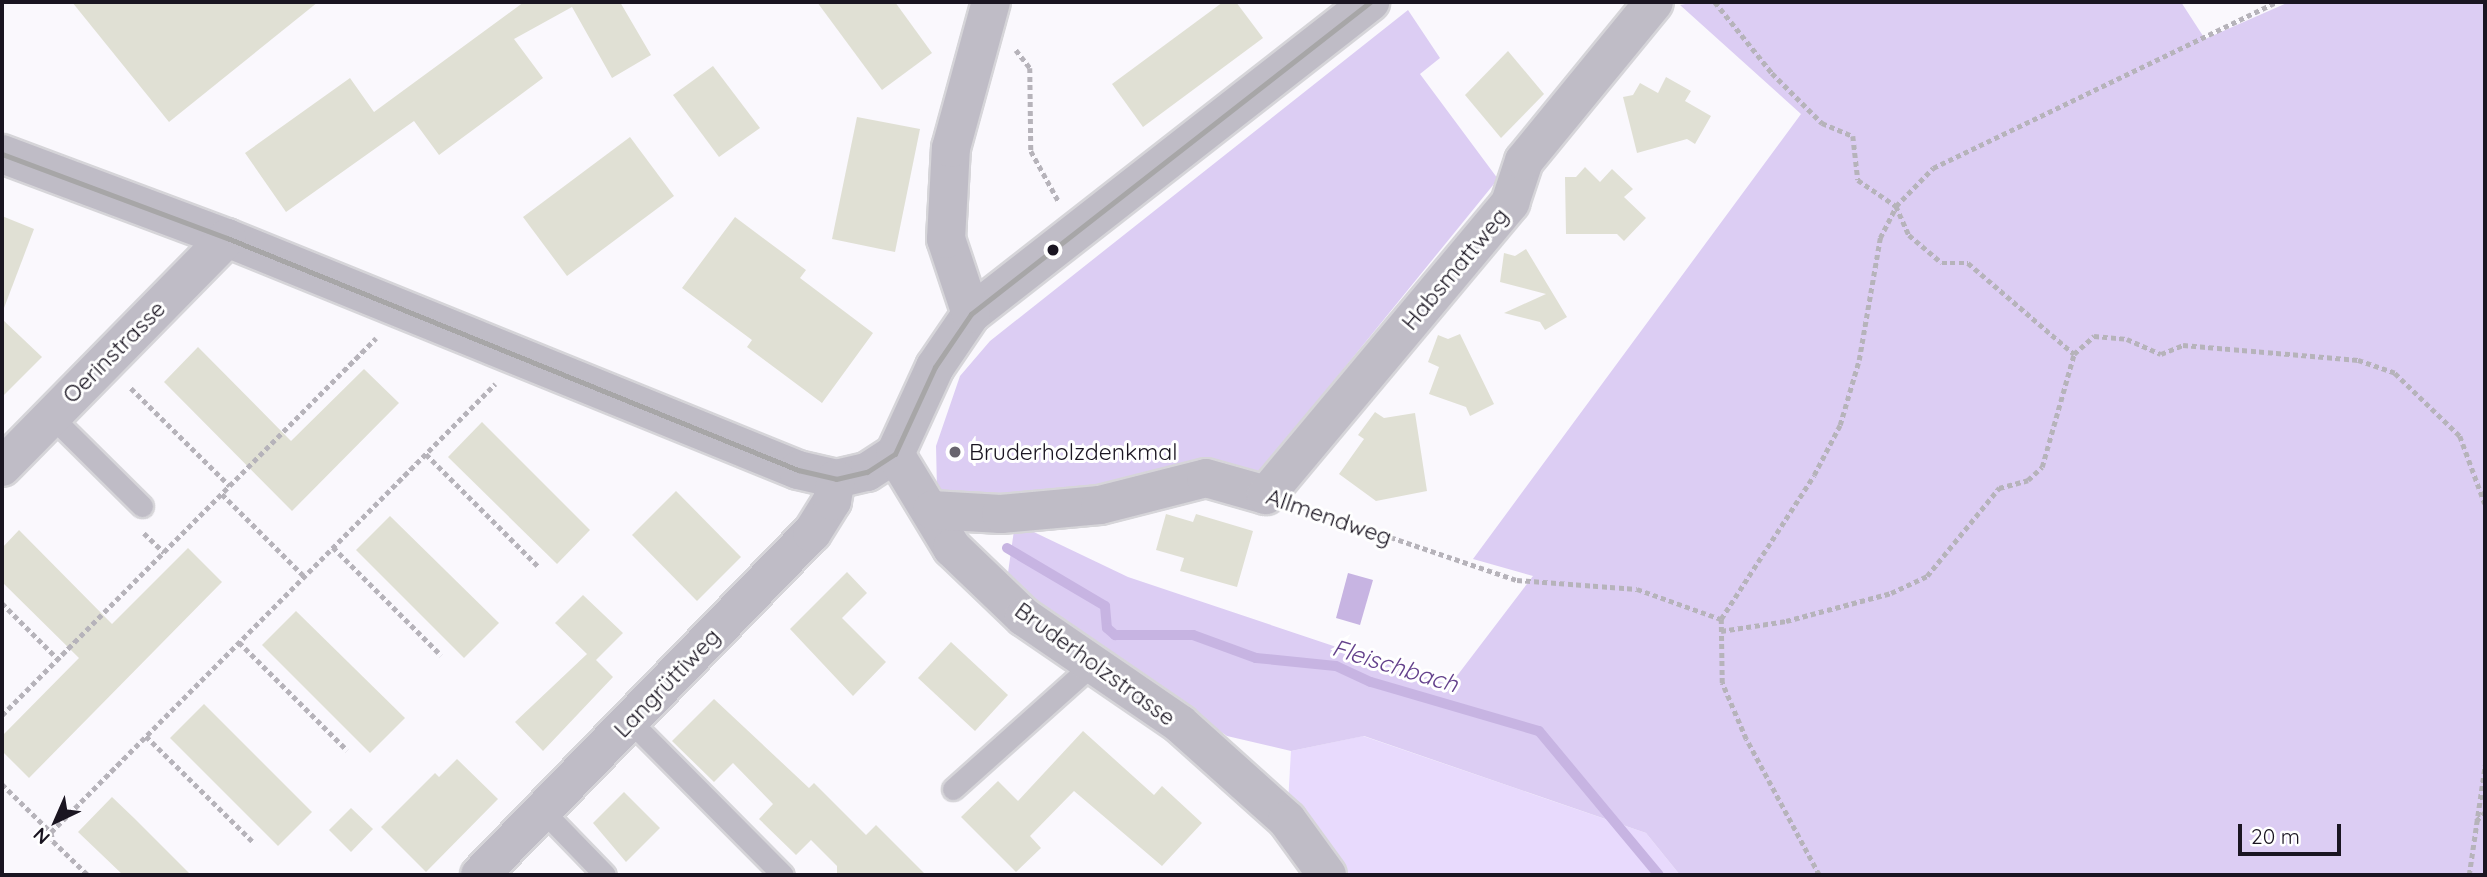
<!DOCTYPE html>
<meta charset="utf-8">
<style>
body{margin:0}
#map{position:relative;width:2487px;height:877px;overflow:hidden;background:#faf8fd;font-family:Quicksand,sans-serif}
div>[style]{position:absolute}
.green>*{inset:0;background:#e8dafd}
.forest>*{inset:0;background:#dccdf3}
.water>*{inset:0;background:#c7b4e2}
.stream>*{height:10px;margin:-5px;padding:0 5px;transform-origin:5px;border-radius:5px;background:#c7b4e2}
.building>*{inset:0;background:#e0e0d4}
.path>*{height:4.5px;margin-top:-2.25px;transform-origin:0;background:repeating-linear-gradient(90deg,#b6b3ba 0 5px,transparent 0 8.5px)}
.roads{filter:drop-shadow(2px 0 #d6d5d9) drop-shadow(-2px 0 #d6d5d9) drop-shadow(0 2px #d6d5d9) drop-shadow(0 -2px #d6d5d9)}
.lane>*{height:21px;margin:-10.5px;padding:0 10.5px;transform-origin:10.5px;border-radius:10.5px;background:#bfbcc6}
.street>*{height:38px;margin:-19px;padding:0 19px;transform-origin:19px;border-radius:19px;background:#bfbcc6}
.bus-1>*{height:5px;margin:-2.5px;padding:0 2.5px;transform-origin:2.5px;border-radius:2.5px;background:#a7a6a7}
.dots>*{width:19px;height:19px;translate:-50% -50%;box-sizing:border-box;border:4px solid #fff;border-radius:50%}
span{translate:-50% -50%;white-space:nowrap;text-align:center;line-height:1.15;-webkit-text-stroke:6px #fff;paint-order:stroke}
.street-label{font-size:23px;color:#1a1521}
.poi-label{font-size:23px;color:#1a1521}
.left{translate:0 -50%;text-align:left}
.water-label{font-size:24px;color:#64418c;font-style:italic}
.frame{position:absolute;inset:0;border:4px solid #1a1521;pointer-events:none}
.north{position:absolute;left:21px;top:786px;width:70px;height:70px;-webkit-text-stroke:5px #fff;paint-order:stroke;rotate:224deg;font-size:19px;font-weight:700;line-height:28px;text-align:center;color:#1a1521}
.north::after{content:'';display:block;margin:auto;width:24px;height:32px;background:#1a1521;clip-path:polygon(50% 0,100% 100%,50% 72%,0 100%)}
.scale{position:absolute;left:2238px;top:824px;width:103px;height:32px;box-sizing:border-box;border:4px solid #1a1521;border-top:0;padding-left:9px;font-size:21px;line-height:24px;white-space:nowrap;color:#1a1521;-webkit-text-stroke:5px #fff;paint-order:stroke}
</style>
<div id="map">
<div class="green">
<i style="clip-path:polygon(1363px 736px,1646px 833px,1680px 875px,1327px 875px,1287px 820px,1291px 751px)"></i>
</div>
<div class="forest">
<i style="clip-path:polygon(1696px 2px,2181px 2px,2205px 39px,2289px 2px,2485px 2px,2485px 875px,1680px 875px,1646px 833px,1364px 736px,1291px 751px,1227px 736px,1006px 587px,1015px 523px,1128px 577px,1450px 685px,1533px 576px,1473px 559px,1801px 114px,1680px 5px)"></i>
<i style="clip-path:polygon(1408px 10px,1440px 58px,1420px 74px,1498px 179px,1251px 483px,996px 506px,937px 490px,936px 446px,960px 376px,990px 341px)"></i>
</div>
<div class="water">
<i style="clip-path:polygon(1348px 573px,1373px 580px,1360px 625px,1336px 618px)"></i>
</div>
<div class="stream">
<i style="left:1007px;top:548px;width:114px;rotate:30.6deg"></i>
<i style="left:1105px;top:606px;width:22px;rotate:85deg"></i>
<i style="left:1107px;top:628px;width:11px;rotate:41deg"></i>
<i style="left:1115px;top:635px;width:78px"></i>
<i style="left:1193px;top:635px;width:67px;rotate:20.1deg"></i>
<i style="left:1256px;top:658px;width:80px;rotate:5.7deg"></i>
<i style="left:1336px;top:666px;width:38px;rotate:25deg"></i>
<i style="left:1371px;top:682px;width:175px;rotate:16.3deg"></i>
<i style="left:1539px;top:731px;width:187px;rotate:50.2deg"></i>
</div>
<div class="building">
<i style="clip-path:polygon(72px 2px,318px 2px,169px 122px)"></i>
<i style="clip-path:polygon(524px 2px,620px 2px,651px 55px,612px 78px,572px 7px,514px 39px,543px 78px,439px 155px,414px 121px,286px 212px,245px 153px,350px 78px,374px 112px)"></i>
<i style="clip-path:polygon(817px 2px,895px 2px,932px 53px,882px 90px)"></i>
<i style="clip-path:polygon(1223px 2px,1236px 2px,1263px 38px,1143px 127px,1112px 84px)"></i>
<i style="clip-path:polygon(1508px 51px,1544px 94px,1501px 138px,1465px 95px)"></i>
<i style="clip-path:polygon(713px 66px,760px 128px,719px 157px,673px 95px)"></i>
<i style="clip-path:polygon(1666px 77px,1691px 91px,1685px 101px,1711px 116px,1695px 144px,1687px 139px,1637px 153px,1623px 97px,1633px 95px,1640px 83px,1658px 93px)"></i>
<i style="clip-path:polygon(857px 117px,920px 129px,895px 252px,832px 239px)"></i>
<i style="clip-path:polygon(630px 137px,674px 196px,567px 276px,523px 217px)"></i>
<i style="clip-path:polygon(1585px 167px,1600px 182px,1612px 169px,1633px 189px,1624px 197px,1646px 218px,1624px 241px,1617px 234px,1566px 234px,1565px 177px,1576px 177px)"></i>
<i style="clip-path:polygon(2px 216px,34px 229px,4px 308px,2px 307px)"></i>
<i style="clip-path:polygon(735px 217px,806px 270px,800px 278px,873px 333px,822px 403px,747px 347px,752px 340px,682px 288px)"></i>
<i style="clip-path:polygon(1526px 249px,1567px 317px,1545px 330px,1540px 322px,1504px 313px,1546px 294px,1500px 282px,1504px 253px,1515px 256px)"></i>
<i style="clip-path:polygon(2px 319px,42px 357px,2px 397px)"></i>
<i style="clip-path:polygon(1460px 334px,1494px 404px,1470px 416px,1466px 407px,1429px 394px,1439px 367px,1428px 362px,1438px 335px,1448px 339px)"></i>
<i style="clip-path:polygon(198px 347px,291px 441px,364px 369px,399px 403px,292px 511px,164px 382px)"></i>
<i style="clip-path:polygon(1375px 412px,1384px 418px,1415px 413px,1427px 491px,1376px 501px,1339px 474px,1364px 439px,1358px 435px)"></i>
<i style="clip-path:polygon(482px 422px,590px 530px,557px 564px,448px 457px)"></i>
<i style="clip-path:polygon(676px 491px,741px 557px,697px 601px,632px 535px)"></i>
<i style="clip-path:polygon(1166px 514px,1193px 522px,1196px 514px,1253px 531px,1237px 587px,1180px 571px,1184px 558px,1156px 550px)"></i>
<i style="clip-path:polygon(390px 516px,499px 623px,464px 658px,356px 550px)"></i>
<i style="clip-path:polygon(19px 530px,112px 624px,188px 548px,222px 582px,29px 778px,2px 751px,2px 736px,79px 658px,2px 582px,2px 548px)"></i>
<i style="clip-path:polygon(847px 572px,867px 593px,842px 618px,886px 662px,853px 696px,790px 629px)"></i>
<i style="clip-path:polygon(583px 595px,623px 633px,596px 660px,613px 677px,543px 751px,515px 722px,587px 654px,555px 623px)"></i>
<i style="clip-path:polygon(296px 611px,405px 718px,370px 753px,262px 645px)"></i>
<i style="clip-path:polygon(951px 642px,1008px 695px,975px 731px,918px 678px)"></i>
<i style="clip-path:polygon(714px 699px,809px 788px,814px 783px,866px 835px,876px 825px,926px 875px,837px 875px,837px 866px,811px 840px,796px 855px,759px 819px,773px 804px,733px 763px,714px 782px,672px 741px)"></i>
<i style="clip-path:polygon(204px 704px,312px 812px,278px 846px,170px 738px)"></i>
<i style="clip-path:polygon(1083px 731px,1154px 795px,1162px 786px,1202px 823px,1162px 866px,1074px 791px,1030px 836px,1041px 848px,1016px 872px,961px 817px,998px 781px,1018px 801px)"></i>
<i style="clip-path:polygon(457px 759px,498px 799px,426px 872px,381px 827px,435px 773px,439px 777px)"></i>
<i style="clip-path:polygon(624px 792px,660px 828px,626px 862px,593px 823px)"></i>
<i style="clip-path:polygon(112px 797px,134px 818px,191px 875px,123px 875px,100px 853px,78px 832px)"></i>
<i style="clip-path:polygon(351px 808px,373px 829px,351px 852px,329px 830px)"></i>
</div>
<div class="path">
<i style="left:1715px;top:2px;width:91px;rotate:51.2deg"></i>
<i style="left:1772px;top:73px;width:71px;rotate:45deg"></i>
<i style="left:1822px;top:123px;width:34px;rotate:23deg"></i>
<i style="left:1853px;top:136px;width:44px;rotate:83.5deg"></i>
<i style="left:1858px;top:180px;width:46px;rotate:34.4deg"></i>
<i style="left:1896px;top:206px;width:32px;rotate:66deg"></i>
<i style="left:1909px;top:235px;width:43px;rotate:40.3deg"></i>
<i style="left:1942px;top:263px;width:26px"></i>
<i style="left:1968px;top:263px;width:140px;rotate:40.6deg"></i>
<i style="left:1016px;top:50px;width:23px;rotate:52deg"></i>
<i style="left:1030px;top:68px;width:83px;rotate:89.3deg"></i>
<i style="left:1031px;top:151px;width:58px;rotate:61.2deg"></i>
<i style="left:131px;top:388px;width:139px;rotate:44.7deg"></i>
<i style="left:426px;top:454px;width:158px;rotate:45deg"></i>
<i style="left:222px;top:494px;width:116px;rotate:45deg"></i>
<i style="left:1302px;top:507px;width:227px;rotate:18.8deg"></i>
<i style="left:1517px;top:580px;width:120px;rotate:4.3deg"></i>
<i style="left:1637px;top:589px;width:89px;rotate:19.7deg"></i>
<i style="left:144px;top:533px;width:28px;rotate:44deg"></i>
<i style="left:333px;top:547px;width:153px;rotate:45deg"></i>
<i style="left:2px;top:603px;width:79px;rotate:45deg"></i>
<i style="left:1721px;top:631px;width:66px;rotate:-8.7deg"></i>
<i style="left:1786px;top:621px;width:109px;rotate:-14.9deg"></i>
<i style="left:1891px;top:593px;width:40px;rotate:-25deg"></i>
<i style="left:1927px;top:576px;width:114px;rotate:-50.7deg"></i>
<i style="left:1999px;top:488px;width:30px;rotate:-15deg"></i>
<i style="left:2028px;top:480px;width:19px;rotate:-43deg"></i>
<i style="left:2042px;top:467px;width:117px;rotate:-74.2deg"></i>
<i style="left:2074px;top:354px;width:27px;rotate:-42deg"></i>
<i style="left:2094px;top:336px;width:33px;rotate:5deg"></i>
<i style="left:2127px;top:339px;width:37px;rotate:24deg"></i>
<i style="left:2161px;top:354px;width:24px;rotate:-22deg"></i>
<i style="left:2183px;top:345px;width:176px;rotate:4.9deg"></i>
<i style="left:2358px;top:360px;width:39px;rotate:19deg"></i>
<i style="left:2395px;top:373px;width:91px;rotate:44.1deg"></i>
<i style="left:2460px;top:436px;width:72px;rotate:69.8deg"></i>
<i style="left:239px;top:642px;width:153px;rotate:45deg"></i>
<i style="left:2px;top:715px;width:531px;rotate:-45.23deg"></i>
<i style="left:146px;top:736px;width:152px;rotate:44.7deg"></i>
<i style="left:2px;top:784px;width:69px;rotate:44.4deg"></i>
<i style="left:51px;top:832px;width:631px;rotate:-45.26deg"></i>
<i style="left:2476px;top:821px;width:13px;rotate:-45deg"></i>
<i style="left:51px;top:832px;width:9px;rotate:77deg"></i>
<i style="left:53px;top:841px;width:49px;rotate:44.2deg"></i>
<i style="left:1819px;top:875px;width:154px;rotate:-118.2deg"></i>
<i style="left:1746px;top:739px;width:61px;rotate:-113.2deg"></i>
<i style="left:1722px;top:683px;width:64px;rotate:-90.9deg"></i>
<i style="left:1721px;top:619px;width:171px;rotate:-57.1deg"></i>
<i style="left:1814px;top:475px;width:56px;rotate:-62.5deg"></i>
<i style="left:1840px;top:425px;width:68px;rotate:-73.7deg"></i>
<i style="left:1859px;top:360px;width:124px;rotate:-80.2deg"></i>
<i style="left:1880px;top:238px;width:36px;rotate:-63deg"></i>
<i style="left:1896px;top:206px;width:53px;rotate:-45.8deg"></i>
<i style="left:1933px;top:168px;width:382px;rotate:-25.8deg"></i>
<i style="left:2469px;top:875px;width:111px;rotate:-81.7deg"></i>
</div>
<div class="roads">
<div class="lane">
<i style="left:51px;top:416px;width:128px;rotate:44.7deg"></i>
<i style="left:630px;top:721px;width:217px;rotate:45.2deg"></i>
<i style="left:953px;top:789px;width:188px;rotate:-41.8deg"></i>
<i style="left:543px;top:811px;width:89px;rotate:45.9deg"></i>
</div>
<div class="street">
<i style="left:2px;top:154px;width:240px;rotate:20.5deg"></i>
<i style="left:227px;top:238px;width:616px;rotate:22.11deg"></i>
<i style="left:798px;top:470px;width:39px;rotate:13deg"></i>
<i style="left:836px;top:479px;width:32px;rotate:-13deg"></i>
<i style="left:867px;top:472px;width:33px;rotate:-33deg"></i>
<i style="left:895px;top:454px;width:96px;rotate:-65.3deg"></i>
<i style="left:935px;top:367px;width:64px;rotate:-55.8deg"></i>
<i style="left:971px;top:314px;width:507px;rotate:-38.02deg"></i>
<i style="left:971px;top:314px;width:79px;rotate:-108.4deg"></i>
<i style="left:946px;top:239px;width:91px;rotate:-86.9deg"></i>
<i style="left:951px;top:148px;width:151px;rotate:-74.7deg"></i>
<i style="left:895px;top:454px;width:110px;rotate:58.8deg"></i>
<i style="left:952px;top:548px;width:100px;rotate:43.8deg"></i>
<i style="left:1024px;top:617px;width:189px;rotate:34.4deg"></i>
<i style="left:1180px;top:724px;width:144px;rotate:41.9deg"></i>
<i style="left:1287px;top:820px;width:68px;rotate:54deg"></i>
<i style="left:2px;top:467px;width:321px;rotate:-45.5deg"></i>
<i style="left:932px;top:510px;width:69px;rotate:3.3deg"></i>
<i style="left:1001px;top:514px;width:99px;rotate:-5.2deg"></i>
<i style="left:1100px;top:505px;width:109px;rotate:-14.3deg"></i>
<i style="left:1206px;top:478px;width:62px;rotate:15.8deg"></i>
<i style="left:1266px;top:495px;width:381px;rotate:-50.1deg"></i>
<i style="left:1510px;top:203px;width:44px;rotate:-71.6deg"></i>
<i style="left:1524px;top:161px;width:205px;rotate:-50.7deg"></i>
<i style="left:480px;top:875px;width:477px;rotate:-45.9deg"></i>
<i style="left:812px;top:533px;width:38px;rotate:-58deg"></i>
<i style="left:832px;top:501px;width:22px;rotate:-80deg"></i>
</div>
</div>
<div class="bus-1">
<i style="left:2px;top:154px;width:240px;rotate:20.5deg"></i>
<i style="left:227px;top:238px;width:616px;rotate:22.11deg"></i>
<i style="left:798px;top:470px;width:39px;rotate:13deg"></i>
<i style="left:836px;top:479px;width:32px;rotate:-13deg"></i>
<i style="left:867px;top:472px;width:33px;rotate:-33deg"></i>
<i style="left:895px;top:454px;width:96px;rotate:-65.3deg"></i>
<i style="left:935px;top:367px;width:64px;rotate:-55.8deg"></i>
<i style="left:971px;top:314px;width:507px;rotate:-38.02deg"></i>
</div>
<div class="dots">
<i style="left:1053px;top:250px;background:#1a1521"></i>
<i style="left:955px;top:452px;background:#68646e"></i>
</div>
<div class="street-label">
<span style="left:1455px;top:269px;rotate:-50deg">Habsmattweg</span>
<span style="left:114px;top:352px;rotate:-45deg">Oerinstrasse</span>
<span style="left:1329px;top:517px;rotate:19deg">Allmendweg</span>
<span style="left:1095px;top:664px;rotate:36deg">Bruderholzstrasse</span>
<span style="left:667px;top:683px;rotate:-46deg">Langrüttiweg</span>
</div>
<div class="poi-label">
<span class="left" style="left:969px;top:452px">Bruderholzdenkmal</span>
</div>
<div class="water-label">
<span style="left:1395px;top:666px;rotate:17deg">Fleischbach</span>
</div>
<div class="frame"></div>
<div class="north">N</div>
<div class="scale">20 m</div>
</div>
